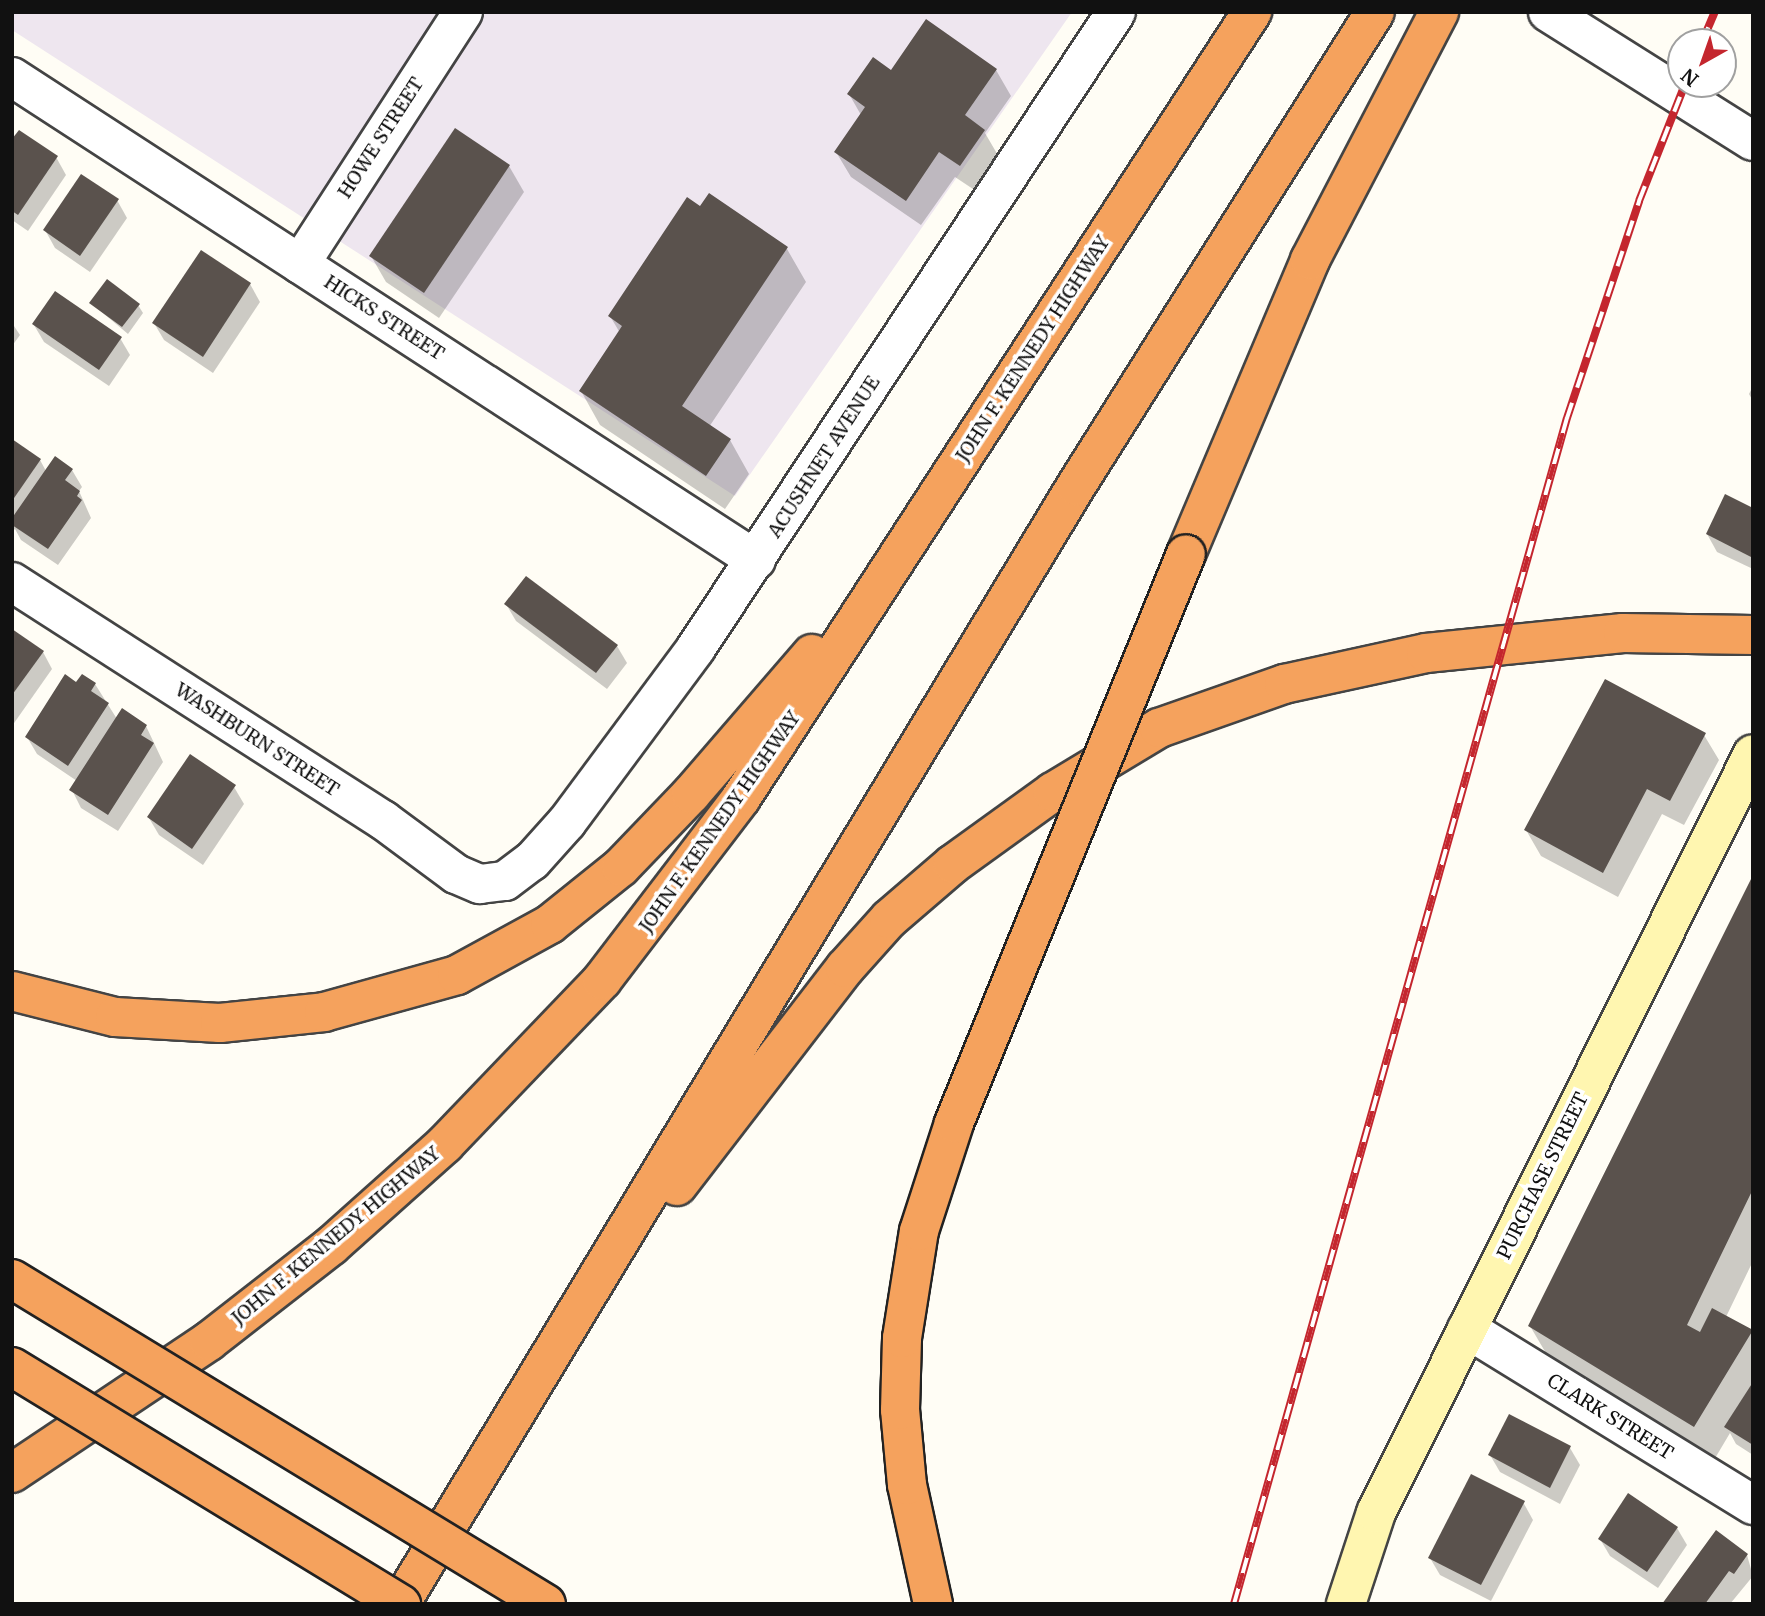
<!DOCTYPE html>
<style>
body{margin:0}
#map{position:relative;width:1765px;height:1616px;overflow:hidden;background:#fffdf5;font-family:Merriweather,serif}
div>[style]{position:absolute}
.industrial>*{inset:0;background:#eee6ef}
.shadow>*{inset:0;background:#0003}
.building>*{inset:0;background:#5a524d}
.roads{filter:drop-shadow(2px 0 #444) drop-shadow(-2px 0 #444) drop-shadow(0 2px #444) drop-shadow(0 -2px #444)}
.minor>*{height:38px;margin:-19px;padding:0 19px;transform-origin:19px;border-radius:19px;background:#fff}
.tertiary>*{height:38px;margin:-19px;padding:0 19px;transform-origin:19px;border-radius:19px;background:#fff}
.secondary>*{height:38px;margin:-19px;padding:0 19px;transform-origin:19px;border-radius:19px;background:#fff6b0}
.motorway>*{height:38px;margin:-19px;padding:0 19px;transform-origin:19px;border-radius:19px;background:#f5a25d}
.rail>*{height:8px;margin-top:-4px;transform-origin:0;background:repeating-linear-gradient(90deg,#fff 0 16px,#c4262e 0 32px);box-sizing:border-box;border-block:2px solid #c4262e}
.bridges{filter:drop-shadow(2px 0 #222) drop-shadow(-2px 0 #222) drop-shadow(0 2px #222) drop-shadow(0 -2px #222)}
.motorway-bridge>*{height:38px;margin:-19px;padding:0 19px;transform-origin:19px;border-radius:19px;background:#f5a25d}
span{translate:-50% -50%;white-space:nowrap;text-align:center;line-height:1.15;-webkit-text-stroke:7px #fff;paint-order:stroke}
.street-label{font-size:19px;color:#111}
.frame{position:absolute;inset:0;border:14px solid #111;pointer-events:none}
.north{position:absolute;left:1667px;top:28px;width:70px;height:70px;box-sizing:border-box;background:#fff;border:2px solid #a0a0a0;border-radius:50%;rotate:220deg;font-size:19px;font-weight:700;line-height:28px;text-align:center;color:#111}
.north::after{content:'';display:block;margin:auto;width:24px;height:32px;background:#c4262e;clip-path:polygon(50% 0,100% 100%,50% 72%,0 100%)}
</style>
<div id="map">
<div class="industrial">
<i style="clip-path:polygon(12px 12px,1072px 12px,735px 496px,12px 30px)"></i>
</div>
<div class="shadow">
<i style="clip-path:polygon(996px 70px,1011px 96px,985px 133px,999px 157px,976px 191px,955px 177px,921px 225px,851px 177px,836px 152px,861px 115px,849px 94px)"></i>
<i style="clip-path:polygon(12px 143px,56px 157px,66px 175px,28px 231px,12px 220px)"></i>
<i style="clip-path:polygon(509px 166px,524px 192px,439px 318px,386px 282px,371px 256px)"></i>
<i style="clip-path:polygon(709px 196px,787px 249px,806px 282px,709px 427px,730px 440px,749px 474px,725px 509px,600px 425px,581px 391px,620px 333px,610px 316px)"></i>
<i style="clip-path:polygon(117px 200px,127px 218px,90px 272px,55px 248px,45px 230px)"></i>
<i style="clip-path:polygon(250px 284px,260px 302px,213px 373px,164px 340px,154px 323px)"></i>
<i style="clip-path:polygon(91px 303px,138px 305px,143px 313px,128px 334px)"></i>
<i style="clip-path:polygon(12px 323px,20px 335px,12px 346px)"></i>
<i style="clip-path:polygon(34px 325px,120px 338px,130px 355px,109px 386px,44px 342px)"></i>
<i style="clip-path:polygon(1753px 386px,1753px 401px,1749px 394px)"></i>
<i style="clip-path:polygon(12px 441px,40px 460px,46px 471px,72px 470px,82px 487px,79px 491px,91px 518px,58px 565px,21px 540px,15px 529px,12px 532px)"></i>
<i style="clip-path:polygon(1753px 510px,1753px 569px,1717px 552px,1707px 534px)"></i>
<i style="clip-path:polygon(506px 604px,617px 646px,627px 663px,607px 689px,516px 621px)"></i>
<i style="clip-path:polygon(12px 631px,43px 652px,52px 669px,12px 726px)"></i>
<i style="clip-path:polygon(77px 684px,95px 684px,117px 719px,146px 726px,163px 762px,118px 831px,81px 808px,72px 790px,77px 781px,37px 754px,27px 737px)"></i>
<i style="clip-path:polygon(1704px 735px,1719px 760px,1684px 825px,1662px 814px,1618px 897px,1541px 856px,1526px 830px)"></i>
<i style="clip-path:polygon(234px 787px,244px 804px,203px 865px,159px 835px,149px 818px)"></i>
<i style="clip-path:polygon(1753px 879px,1753px 1261px,1726px 1317px,1753px 1330px,1753px 1455px,1736px 1444px,1730px 1433px,1714px 1460px,1550px 1360px,1530px 1326px)"></i>
<i style="clip-path:polygon(1570px 1448px,1580px 1465px,1560px 1504px,1500px 1472px,1490px 1455px)"></i>
<i style="clip-path:polygon(1523px 1502px,1533px 1520px,1491px 1601px,1440px 1575px,1430px 1558px)"></i>
<i style="clip-path:polygon(1677px 1528px,1687px 1545px,1658px 1588px,1610px 1556px,1600px 1539px)"></i>
<i style="clip-path:polygon(1747px 1555px,1753px 1576px,1730px 1604px,1664px 1604px)"></i>
</div>
<div class="building">
<i style="clip-path:polygon(926px 19px,997px 69px,965px 115px,985px 130px,960px 166px,939px 152px,906px 201px,834px 152px,865px 107px,847px 94px,873px 57px,891px 70px)"></i>
<i style="clip-path:polygon(455px 128px,510px 165px,424px 293px,369px 256px)"></i>
<i style="clip-path:polygon(19px 130px,58px 156px,18px 215px,12px 211px,12px 139px)"></i>
<i style="clip-path:polygon(81px 174px,119px 199px,80px 256px,43px 230px)"></i>
<i style="clip-path:polygon(709px 193px,788px 247px,682px 406px,731px 439px,706px 476px,579px 391px,622px 326px,608px 316px,687px 197px,700px 206px)"></i>
<i style="clip-path:polygon(201px 250px,251px 283px,203px 357px,152px 323px)"></i>
<i style="clip-path:polygon(107px 279px,140px 304px,122px 327px,89px 303px)"></i>
<i style="clip-path:polygon(55px 291px,122px 337px,99px 370px,32px 324px)"></i>
<i style="clip-path:polygon(12px 439px,41px 459px,12px 501px)"></i>
<i style="clip-path:polygon(55px 456px,73px 469px,65px 480px,80px 491px,77px 496px,82px 500px,48px 549px,12px 525px,12px 518px)"></i>
<i style="clip-path:polygon(1725px 494px,1753px 508px,1753px 558px,1706px 534px)"></i>
<i style="clip-path:polygon(526px 576px,618px 645px,596px 673px,504px 604px)"></i>
<i style="clip-path:polygon(12px 629px,44px 651px,12px 695px)"></i>
<i style="clip-path:polygon(65px 674px,76px 682px,82px 674px,96px 683px,91px 691px,109px 703px,68px 766px,25px 737px)"></i>
<i style="clip-path:polygon(1605px 679px,1706px 733px,1670px 801px,1647px 789px,1603px 873px,1524px 830px)"></i>
<i style="clip-path:polygon(122px 708px,147px 725px,141px 735px,154px 743px,108px 815px,69px 790px)"></i>
<i style="clip-path:polygon(190px 754px,236px 785px,192px 849px,147px 817px)"></i>
<i style="clip-path:polygon(1753px 875px,1753px 1189px,1687px 1325px,1700px 1332px,1712px 1308px,1753px 1330px,1694px 1427px,1528px 1326px)"></i>
<i style="clip-path:polygon(1753px 1382px,1753px 1445px,1724px 1427px)"></i>
<i style="clip-path:polygon(1509px 1414px,1571px 1446px,1550px 1488px,1488px 1455px)"></i>
<i style="clip-path:polygon(1471px 1474px,1525px 1501px,1481px 1585px,1428px 1558px)"></i>
<i style="clip-path:polygon(1628px 1493px,1678px 1527px,1647px 1572px,1598px 1539px)"></i>
<i style="clip-path:polygon(1716px 1530px,1748px 1554px,1734px 1574px,1729px 1571px,1705px 1604px,1662px 1604px)"></i>
</div>
<div class="roads">
<div class="minor">
<i style="left:12px;top:77px;width:887px;rotate:32.99deg"></i>
<i style="left:300px;top:264px;width:300px;rotate:-57.1deg"></i>
<i style="left:12px;top:582px;width:441px;rotate:32.7deg"></i>
<i style="left:383px;top:820px;width:91px;rotate:36.5deg"></i>
<i style="left:456px;top:874px;width:26px;rotate:23deg"></i>
<i style="left:480px;top:884px;width:25px;rotate:-7deg"></i>
<i style="left:505px;top:881px;width:34px;rotate:-37deg"></i>
<i style="left:532px;top:861px;width:52px;rotate:-48.1deg"></i>
<i style="left:567px;top:822px;width:217px;rotate:-53.4deg"></i>
<i style="left:696px;top:648px;width:762px;rotate:-56.56deg"></i>
<i style="left:1467px;top:1329px;width:336px;rotate:31.6deg"></i>
</div>
<div class="tertiary">
<i style="left:1548px;top:12px;width:242px;rotate:32.2deg"></i>
</div>
<div class="secondary">
<i style="left:1346px;top:1604px;width:96px;rotate:-71.8deg"></i>
<i style="left:1376px;top:1513px;width:847px;rotate:-63.59deg"></i>
</div>
<div class="motorway">
<i style="left:1186px;top:554px;width:319px;rotate:-67.1deg"></i>
<i style="left:1310px;top:260px;width:280px;rotate:-62.5deg"></i>
<i style="left:12px;top:991px;width:106px;rotate:14.2deg"></i>
<i style="left:115px;top:1017px;width:105px;rotate:3.3deg"></i>
<i style="left:220px;top:1023px;width:105px;rotate:-6deg"></i>
<i style="left:324px;top:1012px;width:138px;rotate:-15.5deg"></i>
<i style="left:457px;top:975px;width:106px;rotate:-28.7deg"></i>
<i style="left:550px;top:924px;width:91px;rotate:-38.8deg"></i>
<i style="left:621px;top:867px;width:101px;rotate:-46.2deg"></i>
<i style="left:691px;top:794px;width:185px;rotate:-49.2deg"></i>
<i style="left:677px;top:1186px;width:275px;rotate:-52.4deg"></i>
<i style="left:845px;top:968px;width:66px;rotate:-48.1deg"></i>
<i style="left:889px;top:919px;width:84px;rotate:-40.7deg"></i>
<i style="left:953px;top:864px;width:123px;rotate:-35.8deg"></i>
<i style="left:1053px;top:792px;width:124px;rotate:-31.1deg"></i>
<i style="left:1159px;top:728px;width:133px;rotate:-19.4deg"></i>
<i style="left:1284px;top:684px;width:145px;rotate:-12.3deg"></i>
<i style="left:1426px;top:653px;width:198px;rotate:-5.8deg"></i>
<i style="left:1623px;top:633px;width:130px;rotate:0.9deg"></i>
<i style="left:12px;top:1473px;width:237px;rotate:-33.8deg"></i>
<i style="left:209px;top:1341px;width:155px;rotate:-37.9deg"></i>
<i style="left:331px;top:1246px;width:153px;rotate:-41.8deg"></i>
<i style="left:445px;top:1144px;width:227px;rotate:-46.2deg"></i>
<i style="left:602px;top:980px;width:229px;rotate:-52.6deg"></i>
<i style="left:741px;top:798px;width:938px;rotate:-56.97deg"></i>
<i style="left:400px;top:1604px;width:1306px;rotate:-58.84deg"></i>
<i style="left:1076px;top:486px;width:560px;rotate:-57.76deg"></i>
</div>
</div>
<div class="rail">
<i style="left:1702px;top:42px;width:33px;rotate:-67deg"></i>
<i style="left:1234px;top:1604px;width:1232px;rotate:-74.32deg"></i>
<i style="left:1567px;top:418px;width:229px;rotate:-71.6deg"></i>
<i style="left:1639px;top:201px;width:126px;rotate:-68.5deg"></i>
</div>
<div class="bridges">
<div class="motorway-bridge">
<i style="left:12px;top:1279px;width:625px;rotate:31.33deg"></i>
<i style="left:12px;top:1367px;width:456px;rotate:31.4deg"></i>
<i style="left:933px;top:1604px;width:122px;rotate:-102.3deg"></i>
<i style="left:907px;top:1485px;width:75px;rotate:-95.3deg"></i>
<i style="left:900px;top:1410px;width:72px;rotate:-88.4deg"></i>
<i style="left:902px;top:1338px;width:108px;rotate:-81deg"></i>
<i style="left:919px;top:1231px;width:114px;rotate:-72deg"></i>
<i style="left:954px;top:1123px;width:614px;rotate:-67.82deg"></i>
</div>
</div>
<div class="street-label">
<span style="left:381px;top:138px;rotate:-57deg">HOWE STREET</span>
<span style="left:384px;top:318px;rotate:33deg">HICKS STREET</span>
<span style="left:1033px;top:349px;rotate:-57deg">JOHN F. KENNEDY HIGHWAY</span>
<span style="left:824px;top:457px;rotate:-57deg">ACUSHNET AVENUE</span>
<span style="left:257px;top:740px;rotate:33deg">WASHBURN STREET</span>
<span style="left:720px;top:822px;rotate:-55deg">JOHN F. KENNEDY HIGHWAY</span>
<span style="left:1543px;top:1176px;rotate:-64deg">PURCHASE STREET</span>
<span style="left:336px;top:1236px;rotate:-40deg">JOHN F. KENNEDY HIGHWAY</span>
<span style="left:1610px;top:1417px;rotate:32deg">CLARK STREET</span>
</div>
<div class="frame"></div>
<div class="north">N</div>
</div>
